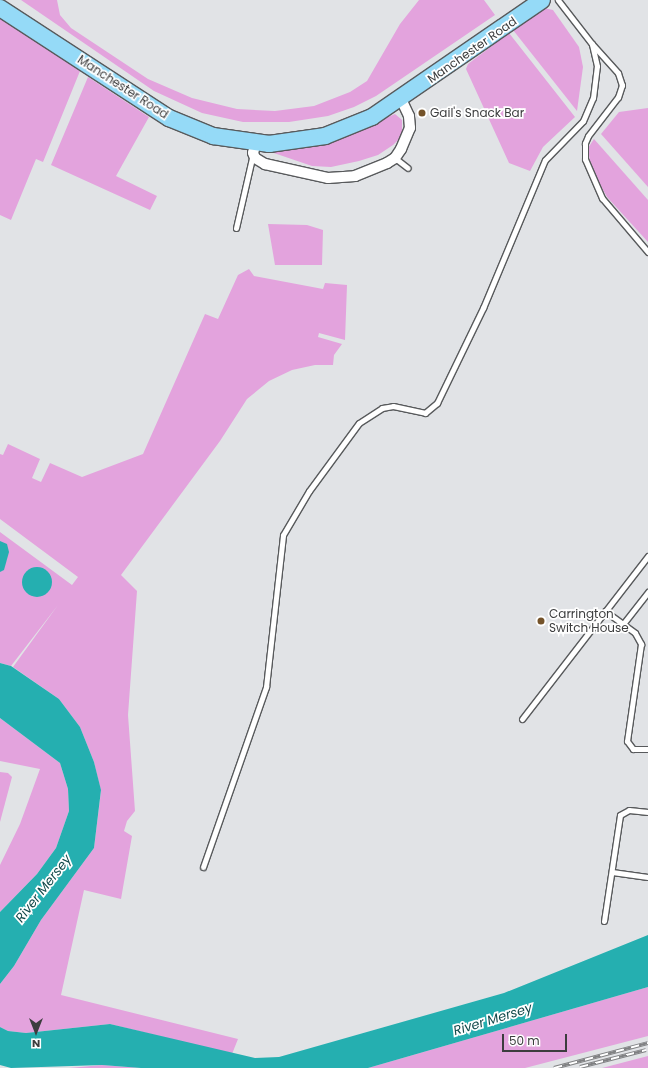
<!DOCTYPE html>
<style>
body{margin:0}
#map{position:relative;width:648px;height:1068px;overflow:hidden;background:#e1e3e6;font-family:Poppins,sans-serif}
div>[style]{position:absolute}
.green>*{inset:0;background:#e3a3dd}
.water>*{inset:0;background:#25afb0}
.round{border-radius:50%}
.roads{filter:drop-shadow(1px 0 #585a5c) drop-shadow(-1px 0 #585a5c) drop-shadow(0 1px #585a5c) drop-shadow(0 -1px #585a5c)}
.service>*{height:5px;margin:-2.5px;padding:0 2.5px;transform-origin:2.5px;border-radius:2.5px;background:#fff}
.minor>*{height:10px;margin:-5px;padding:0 5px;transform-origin:5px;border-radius:5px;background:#fff}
.primary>*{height:16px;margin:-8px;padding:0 8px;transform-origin:8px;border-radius:8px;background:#95daf7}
.rail>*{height:4px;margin-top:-2px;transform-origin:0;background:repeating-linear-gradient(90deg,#fff 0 8px,#7f8082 0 16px);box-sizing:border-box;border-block:1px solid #7f8082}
.dots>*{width:11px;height:11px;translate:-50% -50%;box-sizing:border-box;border:2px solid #fff;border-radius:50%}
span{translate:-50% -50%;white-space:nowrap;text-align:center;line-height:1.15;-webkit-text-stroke:3.5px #fff;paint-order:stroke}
.street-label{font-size:12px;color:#3c3d3e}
.poi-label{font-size:12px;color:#3c3d3e}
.left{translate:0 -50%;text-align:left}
.water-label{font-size:13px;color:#11494a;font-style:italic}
.north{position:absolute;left:16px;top:1012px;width:40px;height:40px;-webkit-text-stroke:3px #fff;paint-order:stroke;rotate:180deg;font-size:11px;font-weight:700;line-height:16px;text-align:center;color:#3c3d3e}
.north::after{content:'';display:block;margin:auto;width:14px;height:18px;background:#3c3d3e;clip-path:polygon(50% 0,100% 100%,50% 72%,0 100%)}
.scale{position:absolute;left:502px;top:1034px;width:65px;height:18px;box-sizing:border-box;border:2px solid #3c3d3e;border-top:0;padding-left:5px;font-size:12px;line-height:14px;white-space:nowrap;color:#3c3d3e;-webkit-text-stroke:3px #fff;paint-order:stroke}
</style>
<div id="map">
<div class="green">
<i style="clip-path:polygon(21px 0,57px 0,60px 15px,71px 28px,148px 79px,192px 98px,237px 109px,275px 111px,314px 106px,350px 92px,367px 81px,400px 24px,419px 0,484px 0,495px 15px,376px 96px,354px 107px,328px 116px,289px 122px,243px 122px,202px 113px,154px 91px)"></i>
<i style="clip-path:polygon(544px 8px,553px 10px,579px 47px,583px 67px,577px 111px,513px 30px)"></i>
<i style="clip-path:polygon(0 18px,80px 71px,43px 162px,36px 159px,11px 220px,0 215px)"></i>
<i style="clip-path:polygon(509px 33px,575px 117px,543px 147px,530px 171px,509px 163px,466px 69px,468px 64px)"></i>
<i style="clip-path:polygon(88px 77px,149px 117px,116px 176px,157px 196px,150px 210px,51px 165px)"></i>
<i style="clip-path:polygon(648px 108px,648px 187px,601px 134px,619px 112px)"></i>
<i style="clip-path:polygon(395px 114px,402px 120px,402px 136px,393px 145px,378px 155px,359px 161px,331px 167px,312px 166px,268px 151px,332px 141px)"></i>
<i style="clip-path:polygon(594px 139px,648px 200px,648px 242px,607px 197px,591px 169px,588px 148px)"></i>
<i style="clip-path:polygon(268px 224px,307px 225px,323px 230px,322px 265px,275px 265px)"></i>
<i style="clip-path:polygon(249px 269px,254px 276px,323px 289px,325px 283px,347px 285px,345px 340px,319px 333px,318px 337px,342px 344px,334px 355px,333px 365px,315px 365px,292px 370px,269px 381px,247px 399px,220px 441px,121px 575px,137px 591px,128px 715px,135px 811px,127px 821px,124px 831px,132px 836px,121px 899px,84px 890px,61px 995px,238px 1039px,232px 1054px,110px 1024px,26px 1033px,8px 1031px,0 1027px,0 984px,14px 966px,41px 920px,94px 848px,101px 791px,94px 762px,80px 727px,59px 699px,13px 667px,58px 605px,11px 666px,0 663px,0 532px,72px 585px,78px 577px,0 519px,0 454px,3px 455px,8px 444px,40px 459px,32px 478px,41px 482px,50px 463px,82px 477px,143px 454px,205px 314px,218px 319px,238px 275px)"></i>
<i style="clip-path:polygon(0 718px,60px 763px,68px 789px,69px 811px,56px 848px,37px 874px,0 912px,0 865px,20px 824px,40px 769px,0 761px)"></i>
<i style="clip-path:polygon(0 772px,8px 773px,12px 777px,0 822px)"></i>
<i style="clip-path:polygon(648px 987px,648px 1036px,525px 1068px,368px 1068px)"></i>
<i style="clip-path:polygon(648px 1056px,648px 1068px,602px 1068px)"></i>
<i style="clip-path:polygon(102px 1065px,141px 1068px,69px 1068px)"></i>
</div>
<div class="water">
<i style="clip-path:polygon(0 541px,7px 544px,9px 552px,4px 570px,0 572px)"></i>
<i class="round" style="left:22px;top:567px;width:30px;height:30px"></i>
<i style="clip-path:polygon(0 663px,11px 666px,59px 699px,80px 727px,94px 762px,101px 790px,94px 848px,41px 920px,14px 966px,0 984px,0 912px,37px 874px,56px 848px,69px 811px,68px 789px,60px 763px,0 718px)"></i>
<i style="clip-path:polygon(648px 935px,648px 987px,368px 1068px,141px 1068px,102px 1065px,11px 1068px,0 1065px,0 1027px,8px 1031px,26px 1033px,110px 1024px,255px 1058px,279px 1057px,504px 993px)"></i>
</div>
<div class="roads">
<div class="service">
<i style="left:592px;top:44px;width:39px;rotate:48deg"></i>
<i style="left:618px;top:73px;width:13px;rotate:72deg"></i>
<i style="left:622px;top:85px;width:13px;rotate:108deg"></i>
<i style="left:618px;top:97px;width:49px;rotate:127.6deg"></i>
<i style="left:588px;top:136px;width:8px;rotate:113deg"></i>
<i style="left:585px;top:143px;width:16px;rotate:90deg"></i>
<i style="left:585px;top:159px;width:43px;rotate:66.4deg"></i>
<i style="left:602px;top:198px;width:71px;rotate:49.6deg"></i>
<i style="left:395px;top:158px;width:16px;rotate:38deg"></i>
<i style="left:236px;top:228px;width:76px;rotate:-77.1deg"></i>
<i style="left:605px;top:611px;width:37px;rotate:36deg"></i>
<i style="left:635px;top:633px;width:13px;rotate:61deg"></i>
<i style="left:641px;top:644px;width:98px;rotate:98.2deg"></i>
<i style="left:627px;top:741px;width:10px;rotate:53deg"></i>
<i style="left:633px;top:749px;width:15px"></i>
<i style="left:623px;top:624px;width:41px;rotate:-52deg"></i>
<i style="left:522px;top:719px;width:206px;rotate:-52.3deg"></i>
<i style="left:203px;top:867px;width:191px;rotate:-70.7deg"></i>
<i style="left:266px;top:687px;width:153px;rotate:-83.6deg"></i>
<i style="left:283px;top:535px;width:51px;rotate:-59.4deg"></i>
<i style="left:309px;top:491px;width:84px;rotate:-53.7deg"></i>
<i style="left:359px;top:423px;width:27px;rotate:-33deg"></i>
<i style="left:382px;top:408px;width:11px;rotate:-10deg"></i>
<i style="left:393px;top:406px;width:33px;rotate:12deg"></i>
<i style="left:425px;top:413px;width:16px;rotate:-40deg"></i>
<i style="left:437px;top:403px;width:106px;rotate:-64.2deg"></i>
<i style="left:483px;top:308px;width:160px;rotate:-67.3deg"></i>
<i style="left:545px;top:160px;width:54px;rotate:-45.7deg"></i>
<i style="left:583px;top:121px;width:25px;rotate:-67deg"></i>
<i style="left:593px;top:98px;width:32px;rotate:-83deg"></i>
<i style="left:597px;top:66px;width:23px;rotate:-103deg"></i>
<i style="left:592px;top:44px;width:56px;rotate:-127.7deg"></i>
<i style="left:612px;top:872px;width:36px;rotate:8deg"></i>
<i style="left:604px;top:921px;width:107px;rotate:-81.4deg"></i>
<i style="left:620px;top:815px;width:10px;rotate:-29deg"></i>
<i style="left:629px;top:810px;width:19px;rotate:6deg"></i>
</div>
<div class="minor">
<i style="left:256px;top:143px;width:10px;rotate:107deg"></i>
<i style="left:253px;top:153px;width:5px;rotate:68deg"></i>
<i style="left:255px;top:158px;width:12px;rotate:31deg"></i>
<i style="left:265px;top:164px;width:65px;rotate:12.5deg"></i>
<i style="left:328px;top:178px;width:27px;rotate:-4deg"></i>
<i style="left:355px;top:176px;width:35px;rotate:-22deg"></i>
<i style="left:387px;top:163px;width:9px;rotate:-32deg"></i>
<i style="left:395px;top:158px;width:11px;rotate:-56deg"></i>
<i style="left:401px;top:149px;width:23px;rotate:-67deg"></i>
<i style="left:410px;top:128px;width:12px;rotate:-95deg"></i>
<i style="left:409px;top:116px;width:19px;rotate:-115deg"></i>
</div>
<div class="primary">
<i style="left:0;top:8px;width:202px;rotate:33.1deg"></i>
<i style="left:169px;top:118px;width:48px;rotate:22.2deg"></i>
<i style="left:213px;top:136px;width:57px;rotate:8.1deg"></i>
<i style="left:269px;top:144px;width:57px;rotate:-8.1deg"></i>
<i style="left:325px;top:136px;width:51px;rotate:-22deg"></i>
<i style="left:372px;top:117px;width:206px;rotate:-34.5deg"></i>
</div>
</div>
<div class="rail">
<i style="left:580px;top:1067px;width:68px;rotate:-14.4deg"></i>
<i style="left:554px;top:1068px;width:97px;rotate:-14.9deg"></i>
</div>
<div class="dots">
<i style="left:422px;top:113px;background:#74532a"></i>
<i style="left:541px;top:621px;background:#74532a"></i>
</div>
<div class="street-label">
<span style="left:472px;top:50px;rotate:-35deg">Manchester Road</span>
<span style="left:123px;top:87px;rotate:33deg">Manchester Road</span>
</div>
<div class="poi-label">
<span class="left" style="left:430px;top:113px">Gail's Snack Bar</span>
<span class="left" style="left:549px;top:621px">Carrington<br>Switch House</span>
</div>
<div class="water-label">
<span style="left:44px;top:889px;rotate:-52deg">River Mersey</span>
<span style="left:493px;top:1020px;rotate:-17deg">River Mersey</span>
</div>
<div class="north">N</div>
<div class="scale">50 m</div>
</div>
